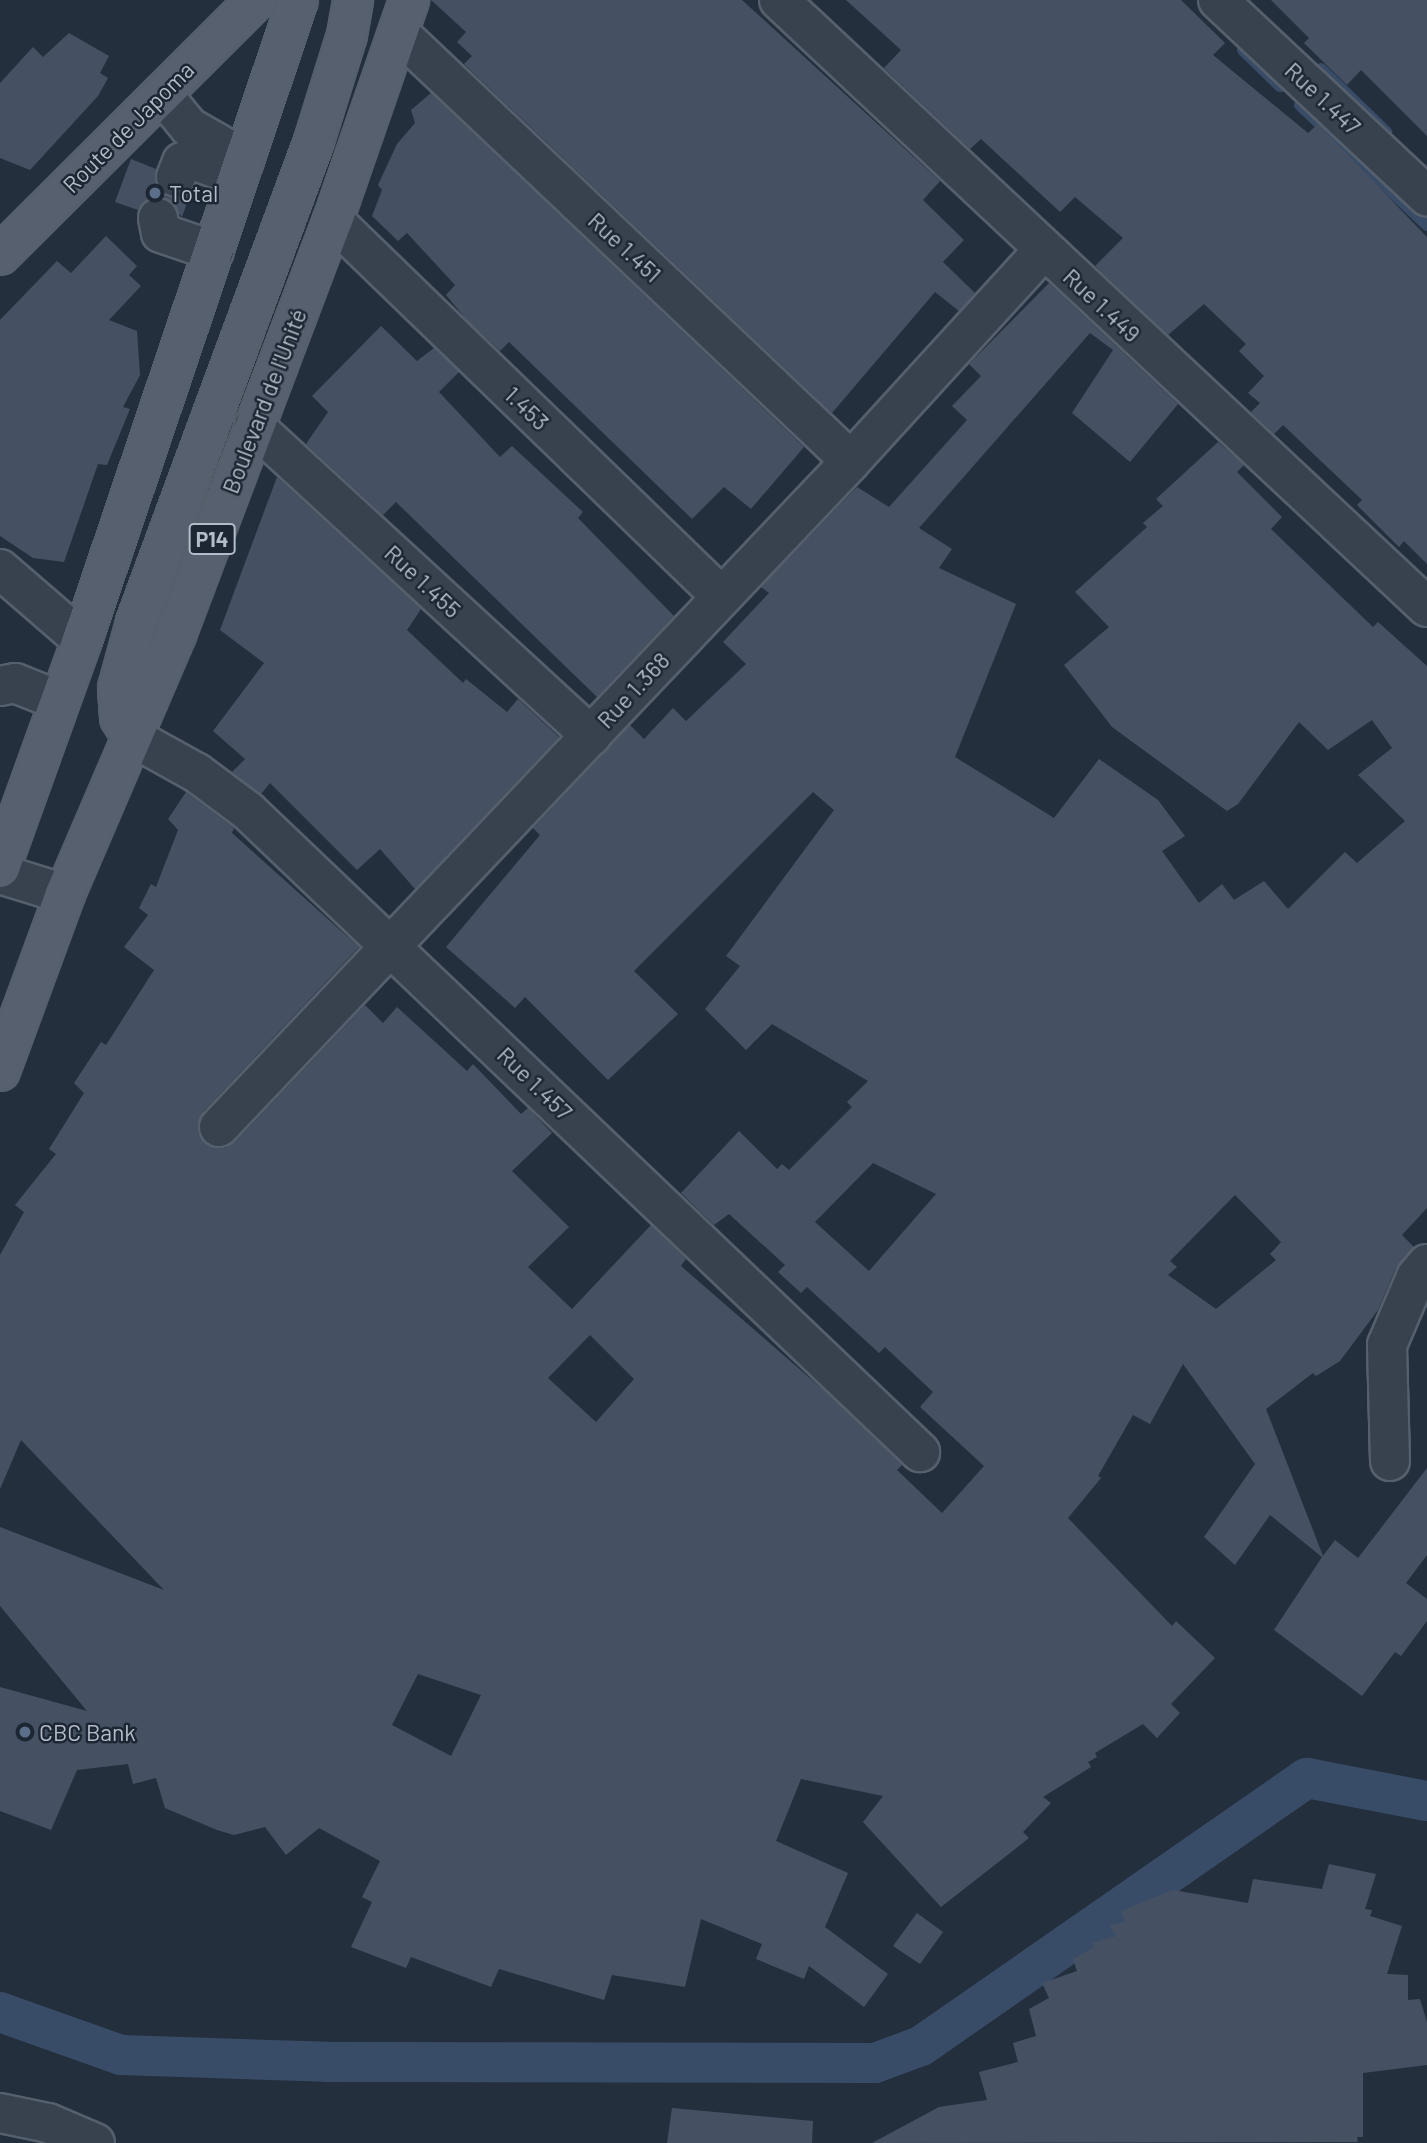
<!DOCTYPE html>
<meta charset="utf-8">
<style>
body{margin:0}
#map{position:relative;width:1427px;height:2143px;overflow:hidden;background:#242f3e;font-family:Barlow,sans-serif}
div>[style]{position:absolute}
.stream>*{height:12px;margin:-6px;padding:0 6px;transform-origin:6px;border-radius:6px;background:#394c67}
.canal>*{height:40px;margin:-20px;padding:0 20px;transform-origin:20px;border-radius:20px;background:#394c67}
.building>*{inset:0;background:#455162}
.roads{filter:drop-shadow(2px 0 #565f6c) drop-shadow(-2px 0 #565f6c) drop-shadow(0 2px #565f6c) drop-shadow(0 -2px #565f6c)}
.minor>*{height:38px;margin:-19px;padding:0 19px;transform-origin:19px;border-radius:19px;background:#38414e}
.major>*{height:38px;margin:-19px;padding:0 19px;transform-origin:19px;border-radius:19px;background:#56606e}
.dots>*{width:19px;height:19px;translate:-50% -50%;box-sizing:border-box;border:4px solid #1d2633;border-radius:50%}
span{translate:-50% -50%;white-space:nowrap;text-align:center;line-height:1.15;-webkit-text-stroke:5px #1d2633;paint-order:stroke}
.shield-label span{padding:2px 5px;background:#1d2633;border:2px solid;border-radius:5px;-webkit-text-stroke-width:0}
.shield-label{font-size:21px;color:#b4bcc9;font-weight:700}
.street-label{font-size:23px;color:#b4bcc9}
.poi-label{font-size:23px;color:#b4bcc9}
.left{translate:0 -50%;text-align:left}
</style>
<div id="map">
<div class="stream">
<i style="left:1243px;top:50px;width:52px;rotate:44.2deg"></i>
<i style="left:1321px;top:69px;width:91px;rotate:44.1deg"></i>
<i style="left:1300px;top:105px;width:175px;rotate:43.4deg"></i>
</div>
<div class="canal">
<i style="left:0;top:2012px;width:128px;rotate:19.6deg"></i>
<i style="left:121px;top:2055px;width:206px;rotate:1.9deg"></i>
<i style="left:327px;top:2062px;width:548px;rotate:0.1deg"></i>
<i style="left:875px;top:2063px;width:49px;rotate:-20.3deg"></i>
<i style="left:921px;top:2046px;width:470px;rotate:-34.8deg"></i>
<i style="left:1307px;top:1778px;width:122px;rotate:10.9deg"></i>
</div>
<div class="building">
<i style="clip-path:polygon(431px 0,742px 0,940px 181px,923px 200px,964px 240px,943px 262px,975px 293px,959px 311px,935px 292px,832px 413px,464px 64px,472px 56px,457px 42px,466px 32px)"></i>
<i style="clip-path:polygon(846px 0,1181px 0,1225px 43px,1213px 55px,1308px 133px,1318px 124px,1427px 237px,1427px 564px,1404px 541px,1399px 547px,1357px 505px,1362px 500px,1283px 425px,1274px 434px,1251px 412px,1260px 403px,1248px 393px,1264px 376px,1239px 351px,1246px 344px,1204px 304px,1168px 335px,1095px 266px,1123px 238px,1075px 197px,1060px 212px,981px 139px,970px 149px,884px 68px,901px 50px)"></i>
<i style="clip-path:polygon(1271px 0,1427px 0,1427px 136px,1361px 70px,1347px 85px,1304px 43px,1309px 38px)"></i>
<i style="clip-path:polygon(69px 33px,109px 56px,100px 73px,108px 78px,98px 96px,30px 170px,0 158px,0 83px,33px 47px,43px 57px)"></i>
<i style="clip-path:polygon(431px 93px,804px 447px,751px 509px,724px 487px,692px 519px,509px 342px,500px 351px,465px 318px,446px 295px,455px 285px,407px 233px,398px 241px,372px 216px,382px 190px,378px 185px,397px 144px,415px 123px,411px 110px)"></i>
<i style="clip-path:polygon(131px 159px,156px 169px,155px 181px,167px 197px,180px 198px,191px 192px,182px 217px,164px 197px,153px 197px,138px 210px,115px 202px)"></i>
<i style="clip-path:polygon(106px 236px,137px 266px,129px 275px,141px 286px,109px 320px,137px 331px,140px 375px,123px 407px,130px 409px,107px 465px,98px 464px,64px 562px,33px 558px,0 536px,0 320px,57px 261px,71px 273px)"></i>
<i style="clip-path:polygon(evenodd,1049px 283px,1178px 404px,1130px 462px,1072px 413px,1113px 350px,1090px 333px,919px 528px,952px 549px,939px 568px,1016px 604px,955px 757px,1054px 818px,1099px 759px,1158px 800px,1185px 836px,1162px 851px,1199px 903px,1222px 884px,1234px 900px,1264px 881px,1288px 909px,1345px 852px,1357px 863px,1405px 821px,1358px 775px,1392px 748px,1372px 720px,1328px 750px,1299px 722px,1238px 804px,1227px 811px,1112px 727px,1064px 665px,1109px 627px,1075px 592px,1147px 527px,1143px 523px,1163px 506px,1156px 499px,1218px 442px,1244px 465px,1237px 472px,1282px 517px,1271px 529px,1373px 627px,1378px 622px,1427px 666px,1427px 1208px,1402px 1235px,1414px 1247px,1396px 1268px,1378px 1310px,1340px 1361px,1316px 1376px,1313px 1373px,1266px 1409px,1323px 1556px,1335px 1540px,1358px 1558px,1427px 1468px,1427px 1555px,1406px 1583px,1427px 1599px,1427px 1621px,1401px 1656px,1395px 1652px,1362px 1696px,1274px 1630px,1322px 1557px,1270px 1515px,1235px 1565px,1204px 1537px,1255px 1464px,1183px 1364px,1150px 1424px,1133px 1415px,1098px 1476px,1101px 1478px,1068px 1518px,1172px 1626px,1176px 1621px,1215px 1658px,1171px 1704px,1180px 1713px,1157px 1738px,1143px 1724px,1095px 1753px,1097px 1757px,1088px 1762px,1091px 1767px,1043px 1797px,1051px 1803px,1023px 1832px,1029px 1838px,941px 1907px,863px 1822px,883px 1796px,801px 1779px,776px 1841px,848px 1873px,825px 1927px,888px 1974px,864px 2007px,809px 1966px,804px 1979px,756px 1959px,762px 1944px,701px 1919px,685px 1987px,612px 1975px,604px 2000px,499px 1969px,491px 1987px,411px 1957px,406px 1968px,351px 1947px,372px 1902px,362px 1897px,380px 1861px,319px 1828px,286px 1855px,265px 1827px,234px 1835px,217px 1830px,165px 1808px,156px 1778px,133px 1784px,128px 1764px,77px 1770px,51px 1830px,0 1811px,0 1687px,87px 1711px,0 1606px,0 1527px,164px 1590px,21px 1440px,0 1489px,0 1255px,24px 1212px,15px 1205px,56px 1154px,49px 1149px,84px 1093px,74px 1083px,101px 1042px,106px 1045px,154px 970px,124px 947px,148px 915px,139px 908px,151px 884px,156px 887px,178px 830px,168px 819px,186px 792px,234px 828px,232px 833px,359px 947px,203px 1112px,198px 1133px,205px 1143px,225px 1148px,235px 1142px,365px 1005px,383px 1023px,397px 1007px,467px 1071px,473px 1064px,521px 1114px,528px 1108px,552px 1133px,512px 1171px,569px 1227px,528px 1267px,572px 1309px,651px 1225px,686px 1259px,681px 1266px,827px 1393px,902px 1465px,897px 1470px,942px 1513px,984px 1466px,920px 1407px,933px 1392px,885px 1347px,879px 1353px,807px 1287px,801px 1293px,778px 1272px,785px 1265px,729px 1214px,714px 1225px,681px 1193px,739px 1131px,777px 1169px,782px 1164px,789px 1170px,852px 1107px,847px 1102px,868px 1081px,772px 1024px,746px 1050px,705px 1009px,740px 966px,726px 956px,834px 810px,813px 792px,634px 971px,678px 1014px,608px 1080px,525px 997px,515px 1008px,446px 947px,540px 835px,533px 828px,630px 725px,644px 739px,673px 708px,686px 721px,746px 664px,723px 642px,769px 593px,761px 587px,857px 487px,889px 507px,967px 420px,952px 406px,981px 376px,969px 364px,1049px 283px,873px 1163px,936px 1194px,869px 1271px,815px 1222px,873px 1163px,1049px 283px,1235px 1195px,1281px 1242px,1270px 1254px,1276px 1260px,1216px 1309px,1168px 1275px,1177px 1267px,1170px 1261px,1235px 1195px,1049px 283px,590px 1335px,634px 1379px,596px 1422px,548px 1378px,590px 1335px,1049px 283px,418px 1674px,481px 1695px,451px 1756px,392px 1725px,418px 1674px)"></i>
<i style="clip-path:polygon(381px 326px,417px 361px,434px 348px,459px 372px,439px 392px,500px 457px,512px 446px,583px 512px,578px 518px,674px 616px,597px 697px,396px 502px,383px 515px,306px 444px,328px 412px,312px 396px)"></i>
<i style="clip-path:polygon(277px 477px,421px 609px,407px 630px,463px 683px,466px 679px,507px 712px,518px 699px,559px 737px,415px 889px,380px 849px,357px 870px,270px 783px,261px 794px,232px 772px,245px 759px,213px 731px,264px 663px,220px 630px)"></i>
<i style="clip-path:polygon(1329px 1864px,1376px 1874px,1365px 1909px,1372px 1910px,1370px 1916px,1402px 1926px,1387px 1974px,1408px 1975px,1408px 2000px,1420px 1999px,1427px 2022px,1427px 2065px,1363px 2073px,1363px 2137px,1357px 2137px,1358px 2142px,872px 2143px,939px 2107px,987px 2100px,979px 2072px,1018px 2062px,1013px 2043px,1036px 2036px,1029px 2009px,1049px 1998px,1042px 1983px,1077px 1971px,1073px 1959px,1094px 1947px,1092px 1943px,1115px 1936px,1110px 1925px,1125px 1922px,1121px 1911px,1173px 1890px,1248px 1903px,1253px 1879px,1322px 1889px)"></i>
<i style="clip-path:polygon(917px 1913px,943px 1932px,920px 1964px,893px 1946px)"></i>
<i style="clip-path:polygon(672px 2108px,813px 2121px,812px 2143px,667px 2143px)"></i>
</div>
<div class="roads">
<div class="minor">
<i style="left:779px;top:0;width:888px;rotate:43.13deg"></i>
<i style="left:1218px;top:0;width:287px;rotate:43.2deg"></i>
<i style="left:399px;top:33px;width:622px;rotate:43.44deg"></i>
<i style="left:162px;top:94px;width:43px;rotate:50.7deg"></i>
<i style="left:189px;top:127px;width:64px;rotate:29.7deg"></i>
<i style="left:176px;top:177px;width:16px;rotate:-68deg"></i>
<i style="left:182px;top:162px;width:9px;rotate:-21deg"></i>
<i style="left:190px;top:159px;width:50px;rotate:19.9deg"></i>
<i style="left:158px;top:218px;width:15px;rotate:79deg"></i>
<i style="left:161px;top:233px;width:56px;rotate:18.8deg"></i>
<i style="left:333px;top:220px;width:540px;rotate:44.1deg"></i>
<i style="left:254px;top:426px;width:458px;rotate:42.6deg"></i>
<i style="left:0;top:569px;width:108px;rotate:40.9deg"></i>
<i style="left:0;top:686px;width:15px;rotate:-11deg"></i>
<i style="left:15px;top:683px;width:48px;rotate:21.8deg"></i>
<i style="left:132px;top:737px;width:74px;rotate:29deg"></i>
<i style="left:197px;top:773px;width:64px;rotate:36.7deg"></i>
<i style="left:248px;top:811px;width:929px;rotate:43.65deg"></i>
<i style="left:0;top:874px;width:68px;rotate:17.1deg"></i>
<i style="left:219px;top:1127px;width:918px;rotate:-46.5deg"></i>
<i style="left:851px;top:461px;width:286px;rotate:-47.6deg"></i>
<i style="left:1390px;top:1461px;width:116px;rotate:-91.5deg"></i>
<i style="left:1387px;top:1345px;width:74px;rotate:-66.9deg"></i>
<i style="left:1416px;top:1277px;width:17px;rotate:-50deg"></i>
<i style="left:0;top:2113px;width:49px;rotate:11.8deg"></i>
<i style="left:48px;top:2123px;width:51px;rotate:23.1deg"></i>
</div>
<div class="major">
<i style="left:0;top:255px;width:361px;rotate:-44.9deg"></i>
<i style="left:132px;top:737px;width:22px;rotate:-122deg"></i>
<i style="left:120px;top:718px;width:30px;rotate:-94deg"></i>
<i style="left:118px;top:688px;width:68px;rotate:-74.7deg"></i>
<i style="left:136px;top:622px;width:513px;rotate:-69.69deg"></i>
<i style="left:314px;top:141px;width:111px;rotate:-72.7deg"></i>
<i style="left:347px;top:35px;width:36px;rotate:-80deg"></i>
<i style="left:0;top:868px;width:242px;rotate:-70.2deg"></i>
<i style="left:82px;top:640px;width:675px;rotate:-71.35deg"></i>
<i style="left:0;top:1071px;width:189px;rotate:-69.8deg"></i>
<i style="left:65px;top:894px;width:282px;rotate:-66.8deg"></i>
<i style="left:176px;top:635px;width:444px;rotate:-69.3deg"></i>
<i style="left:333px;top:220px;width:233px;rotate:-70.9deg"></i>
</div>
</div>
<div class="dots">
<i style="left:155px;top:193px;background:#5c6f8a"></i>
<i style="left:25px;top:1732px;background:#5c6f8a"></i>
</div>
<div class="shield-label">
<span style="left:212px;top:539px">P14</span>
</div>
<div class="street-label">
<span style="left:1323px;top:98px;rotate:43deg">Rue 1.447</span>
<span style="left:128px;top:127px;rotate:-45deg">Route de Japoma</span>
<span style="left:625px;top:247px;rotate:43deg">Rue 1.451</span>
<span style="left:1102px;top:305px;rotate:43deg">Rue 1.449</span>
<span style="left:264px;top:401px;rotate:-69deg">Boulevard de l'Unité</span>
<span style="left:527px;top:408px;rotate:44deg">1.453</span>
<span style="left:423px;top:581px;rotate:43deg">Rue 1.455</span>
<span style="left:633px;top:690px;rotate:-47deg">Rue 1.368</span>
<span style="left:535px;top:1083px;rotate:44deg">Rue 1.457</span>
</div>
<div class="poi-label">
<span class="left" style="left:169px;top:193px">Total</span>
<span class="left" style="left:39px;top:1732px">CBC Bank</span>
</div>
</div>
